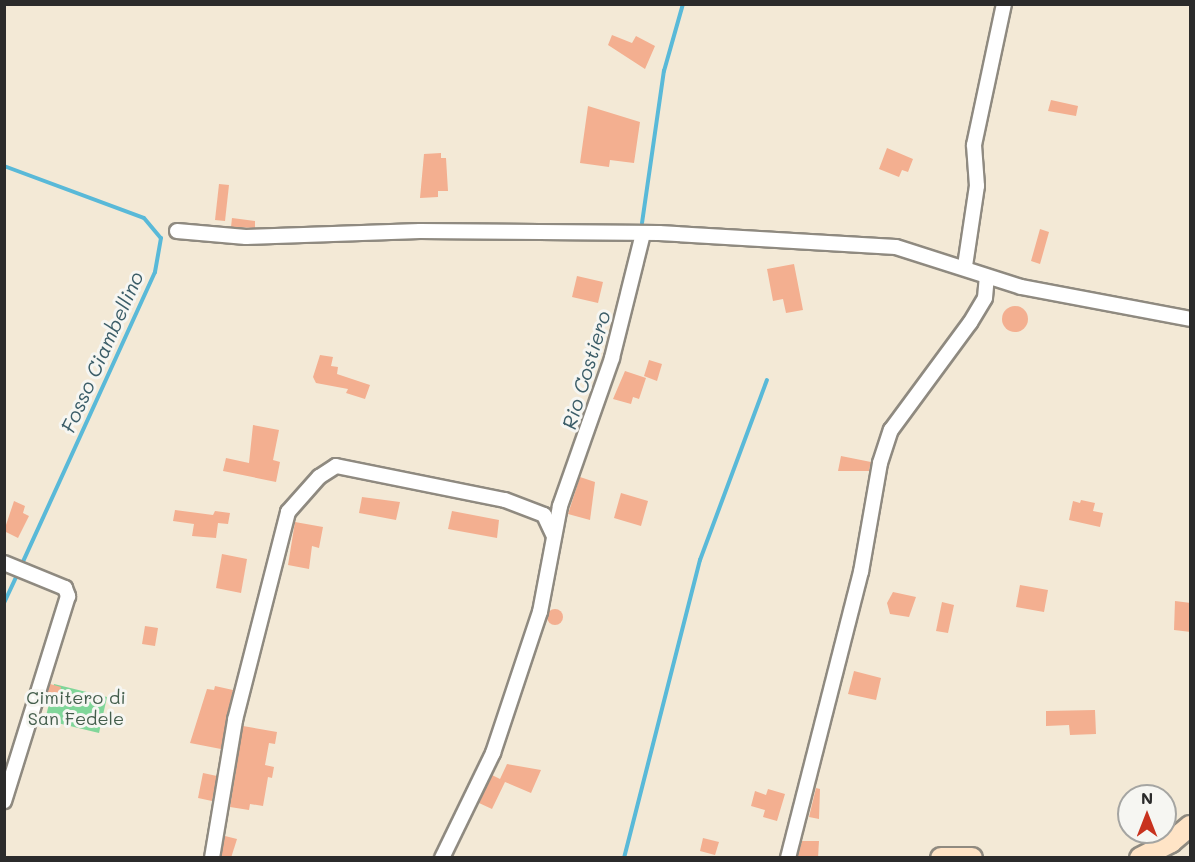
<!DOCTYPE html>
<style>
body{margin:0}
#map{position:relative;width:1195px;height:862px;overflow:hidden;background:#f3e9d6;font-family:Mali,sans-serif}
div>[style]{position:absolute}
.green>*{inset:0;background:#80d699}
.stream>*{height:4px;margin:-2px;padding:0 2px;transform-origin:2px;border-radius:2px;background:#59b9d8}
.building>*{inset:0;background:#f3af90}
.round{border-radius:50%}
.roads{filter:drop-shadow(2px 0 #8f8a80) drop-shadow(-2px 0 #8f8a80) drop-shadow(0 2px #8f8a80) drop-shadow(0 -2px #8f8a80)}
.street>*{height:14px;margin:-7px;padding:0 7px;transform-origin:7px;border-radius:7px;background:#fff}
.secondary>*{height:20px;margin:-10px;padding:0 10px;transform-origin:10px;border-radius:10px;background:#ffe4c6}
span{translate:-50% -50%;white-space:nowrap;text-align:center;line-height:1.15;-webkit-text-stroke:6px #f6f6f2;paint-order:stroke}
.park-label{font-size:18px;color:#445e4c}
.water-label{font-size:20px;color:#3b5d68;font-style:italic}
.frame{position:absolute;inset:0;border:6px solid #2b2b2b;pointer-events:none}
.north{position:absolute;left:1117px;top:784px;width:60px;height:60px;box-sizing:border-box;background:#f6f6f2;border:2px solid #a5a5a2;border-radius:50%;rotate:0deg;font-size:16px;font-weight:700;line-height:24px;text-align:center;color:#2b2b2b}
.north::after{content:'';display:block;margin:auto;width:21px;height:27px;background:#c8321e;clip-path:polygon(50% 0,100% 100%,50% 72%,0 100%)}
</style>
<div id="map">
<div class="green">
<i style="clip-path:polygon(54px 684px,107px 697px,99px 733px,45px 720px)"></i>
</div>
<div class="stream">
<i style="left:4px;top:166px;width:149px;rotate:20.4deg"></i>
<i style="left:144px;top:218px;width:26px;rotate:50deg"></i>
<i style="left:161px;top:238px;width:35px;rotate:100deg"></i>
<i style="left:155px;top:272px;width:323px;rotate:114.5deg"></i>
<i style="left:642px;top:223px;width:154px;rotate:-81.8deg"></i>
<i style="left:664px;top:71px;width:70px;rotate:-74.2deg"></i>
<i style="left:4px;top:603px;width:33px;rotate:-65deg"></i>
<i style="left:624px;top:858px;width:308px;rotate:-75.7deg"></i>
<i style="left:700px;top:560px;width:192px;rotate:-69.6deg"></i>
</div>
<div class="building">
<i style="clip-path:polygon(612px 35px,632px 43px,636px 36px,655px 46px,645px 69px,608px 45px)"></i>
<i style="clip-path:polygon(1051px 100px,1078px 106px,1076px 116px,1048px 111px)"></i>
<i style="clip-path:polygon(588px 106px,640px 122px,634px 163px,610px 160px,609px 167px,580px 163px)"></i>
<i style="clip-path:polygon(887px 148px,913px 159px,908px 172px,902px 170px,899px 177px,879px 169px)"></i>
<i style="clip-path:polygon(441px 153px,441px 158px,446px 158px,448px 191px,438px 191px,438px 197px,420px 198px,424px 154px)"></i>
<i style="clip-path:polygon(219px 184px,229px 185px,225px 221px,215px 220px)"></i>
<i style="clip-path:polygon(232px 218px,255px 221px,255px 228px,231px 227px)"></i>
<i style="clip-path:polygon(1040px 229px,1049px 232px,1040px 264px,1031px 261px)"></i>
<i style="clip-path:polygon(794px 264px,803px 310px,786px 313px,783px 299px,773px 301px,767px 269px)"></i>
<i style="clip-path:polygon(577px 276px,603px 282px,598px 303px,572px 297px)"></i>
<i class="round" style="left:1002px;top:306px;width:26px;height:26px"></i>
<i style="clip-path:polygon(320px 355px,333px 357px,331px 366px,338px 367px,337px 374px,370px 385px,365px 399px,346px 393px,348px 389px,316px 383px,313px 377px)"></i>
<i style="clip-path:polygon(649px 360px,662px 364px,657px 381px,644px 376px)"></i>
<i style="clip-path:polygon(625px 371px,646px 378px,639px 399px,633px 397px,631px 404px,613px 399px)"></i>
<i style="clip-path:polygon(253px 425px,279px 430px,273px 460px,280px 462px,276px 482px,223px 471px,226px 458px,249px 463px)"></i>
<i style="clip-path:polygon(841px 456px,871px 462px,869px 471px,838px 471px)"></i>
<i style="clip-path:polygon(580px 477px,595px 482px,590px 520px,568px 514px)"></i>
<i style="clip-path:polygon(621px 493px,648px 501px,641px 526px,614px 518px)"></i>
<i style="clip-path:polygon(362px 497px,400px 502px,396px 520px,359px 513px)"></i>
<i style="clip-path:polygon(1081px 500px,1095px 503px,1093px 511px,1103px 513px,1100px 527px,1069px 520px,1073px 501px,1080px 503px)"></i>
<i style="clip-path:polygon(14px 501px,25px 506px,23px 513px,29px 516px,18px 538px,4px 531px)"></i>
<i style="clip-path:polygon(175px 510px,213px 515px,215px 511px,230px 513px,228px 524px,218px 523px,216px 538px,192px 536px,194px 524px,173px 521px)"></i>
<i style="clip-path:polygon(452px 511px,499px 520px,497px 538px,448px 529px)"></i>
<i style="clip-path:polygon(295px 522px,323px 527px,319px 548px,312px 546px,309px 569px,288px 565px)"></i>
<i style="clip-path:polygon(222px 554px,247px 559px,241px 593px,216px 588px)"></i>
<i style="clip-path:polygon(1020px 585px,1048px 590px,1044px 612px,1016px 607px)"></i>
<i style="clip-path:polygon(893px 592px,916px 597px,909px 617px,890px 614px,887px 603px)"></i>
<i style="clip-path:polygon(1175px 601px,1191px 603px,1191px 632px,1174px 630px)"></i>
<i style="clip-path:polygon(942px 602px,954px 605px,948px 633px,936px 631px)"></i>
<i class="round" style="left:547px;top:609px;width:16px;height:16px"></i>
<i style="clip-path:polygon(145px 626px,158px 628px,155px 646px,142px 644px)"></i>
<i style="clip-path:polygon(854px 671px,881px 678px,876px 700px,848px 694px)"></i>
<i style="clip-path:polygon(50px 684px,61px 687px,57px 705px,45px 701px)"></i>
<i style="clip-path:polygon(215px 686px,233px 690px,221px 749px,190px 743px,207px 689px,214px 690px)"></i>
<i style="clip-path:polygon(1095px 710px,1096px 734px,1070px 735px,1069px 725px,1046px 726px,1046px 711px)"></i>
<i style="clip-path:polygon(243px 726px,277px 732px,275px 744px,269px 743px,265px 765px,274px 767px,272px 778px,268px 777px,263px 806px,250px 804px,249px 810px,230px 807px)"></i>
<i style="clip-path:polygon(507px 764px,541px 770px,531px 793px,505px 782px,492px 809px,479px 803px,492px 775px,500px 779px)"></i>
<i style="clip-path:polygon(203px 773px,217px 776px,212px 801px,198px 798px)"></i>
<i style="clip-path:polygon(816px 788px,820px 789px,819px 819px,809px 817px)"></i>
<i style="clip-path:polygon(768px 789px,785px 794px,777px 821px,763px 817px,765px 810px,751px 806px,755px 791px,766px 795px)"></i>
<i style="clip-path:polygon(225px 836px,237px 839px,231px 858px,221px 858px)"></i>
<i style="clip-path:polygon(703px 838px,719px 842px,715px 855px,700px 851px)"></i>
<i style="clip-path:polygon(802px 841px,819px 841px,818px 858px,797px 858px)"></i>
</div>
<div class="roads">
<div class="street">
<i style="left:177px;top:231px;width:69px;rotate:5deg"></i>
<i style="left:246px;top:237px;width:174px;rotate:-2deg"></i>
<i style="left:420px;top:231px;width:239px;rotate:0.5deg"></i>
<i style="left:659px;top:233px;width:237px;rotate:3.4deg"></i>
<i style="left:896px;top:247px;width:131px;rotate:17.7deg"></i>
<i style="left:1021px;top:287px;width:172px;rotate:10.7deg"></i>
<i style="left:965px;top:266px;width:81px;rotate:-81.5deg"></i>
<i style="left:977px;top:186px;width:41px;rotate:-94.2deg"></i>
<i style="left:974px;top:145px;width:144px;rotate:-78deg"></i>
<i style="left:4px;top:563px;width:66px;rotate:22.3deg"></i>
<i style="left:65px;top:588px;width:9px;rotate:69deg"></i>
<i style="left:68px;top:596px;width:215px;rotate:107.3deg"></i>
<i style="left:212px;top:858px;width:140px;rotate:-80.5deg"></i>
<i style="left:235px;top:720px;width:215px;rotate:-75.7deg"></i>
<i style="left:288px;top:512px;width:47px;rotate:-48.5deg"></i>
<i style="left:319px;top:477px;width:20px;rotate:-33deg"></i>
<i style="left:336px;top:466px;width:172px;rotate:11.4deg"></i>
<i style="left:505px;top:500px;width:42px;rotate:21deg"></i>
<i style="left:544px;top:515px;width:23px;rotate:65deg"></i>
<i style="left:442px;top:858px;width:117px;rotate:-64.1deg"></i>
<i style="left:493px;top:753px;width:149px;rotate:-71.6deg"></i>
<i style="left:540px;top:612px;width:108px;rotate:-79.3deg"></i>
<i style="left:560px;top:506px;width:157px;rotate:-70.6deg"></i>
<i style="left:612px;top:358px;width:128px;rotate:-76deg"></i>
<i style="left:788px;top:858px;width:295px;rotate:-75.7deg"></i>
<i style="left:861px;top:572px;width:111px;rotate:-80.1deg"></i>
<i style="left:880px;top:463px;width:35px;rotate:-72deg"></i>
<i style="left:891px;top:430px;width:133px;rotate:-53.6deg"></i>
<i style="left:970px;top:323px;width:29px;rotate:-59deg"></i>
<i style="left:985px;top:298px;width:21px;rotate:-85deg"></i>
</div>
<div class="secondary">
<i style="left:941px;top:858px;width:31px"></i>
<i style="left:1140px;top:858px;width:35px;rotate:-27deg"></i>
<i style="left:1171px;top:842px;width:25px;rotate:-40deg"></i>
</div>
</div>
<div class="park-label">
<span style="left:76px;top:708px">Cimitero di<br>San Fedele</span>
</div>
<div class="water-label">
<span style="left:102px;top:352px;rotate:-66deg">Fosso Ciambellino</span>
<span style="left:586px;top:370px;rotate:-73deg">Rio Costiero</span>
</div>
<div class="frame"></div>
<div class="north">N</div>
</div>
